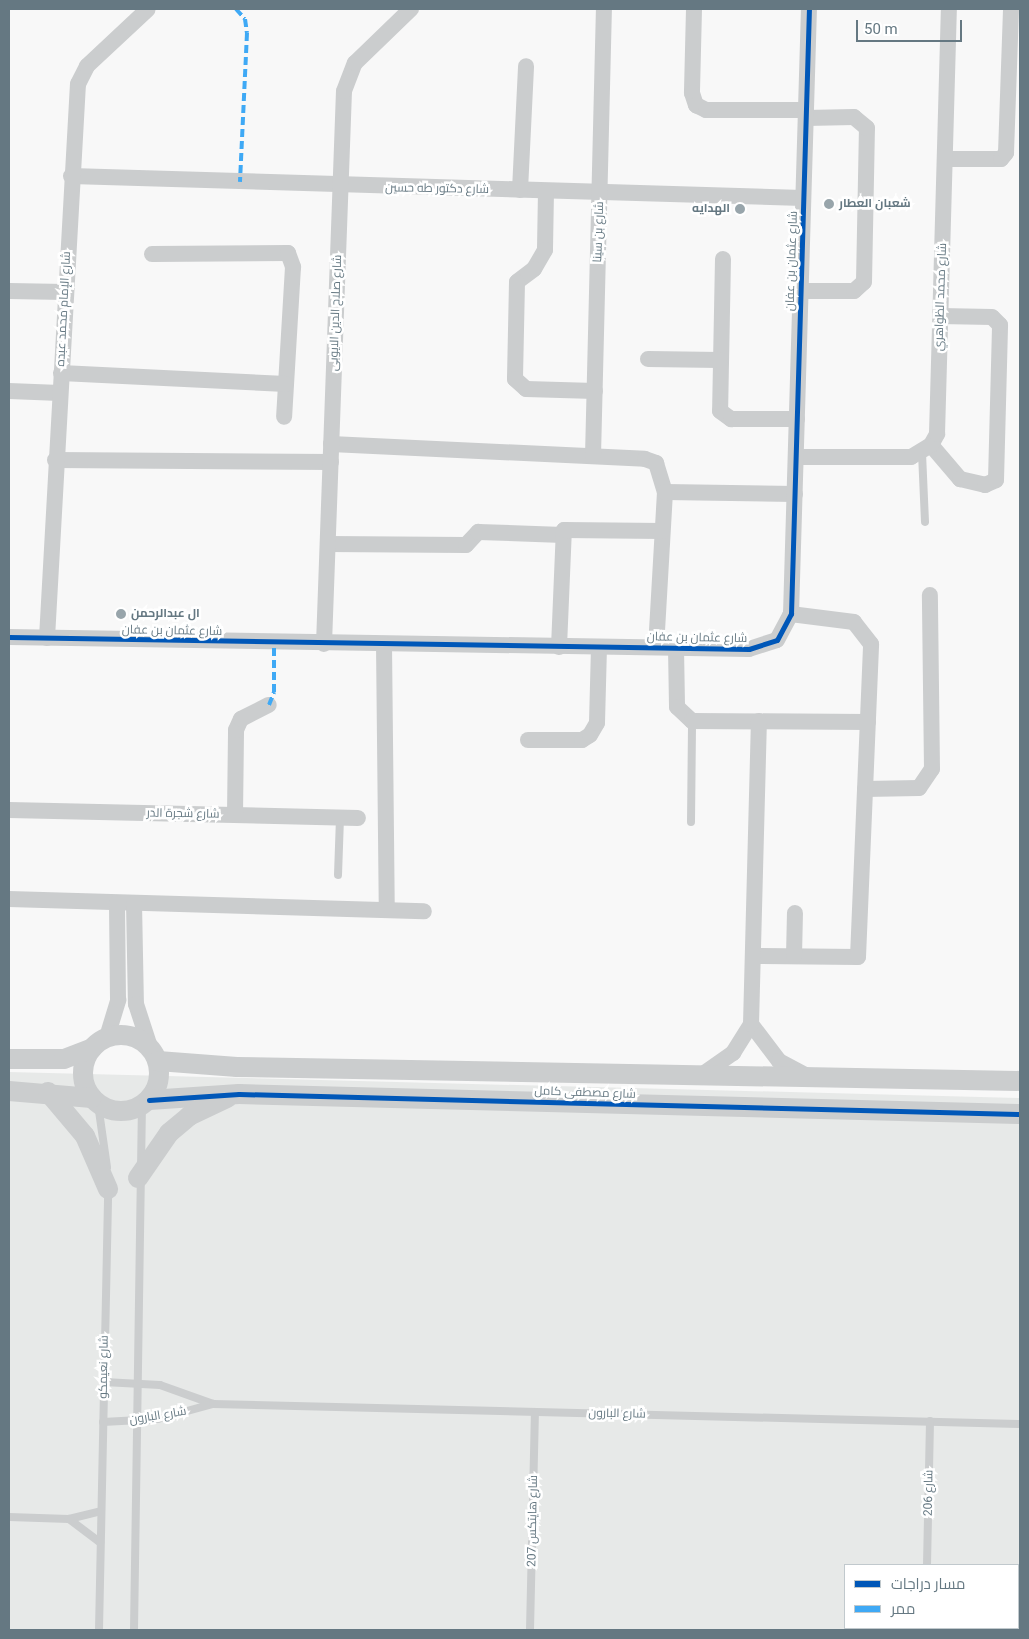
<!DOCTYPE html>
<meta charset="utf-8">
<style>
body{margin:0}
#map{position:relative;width:1029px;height:1639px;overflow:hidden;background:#f8f8f8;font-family:Roboto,Cairo,sans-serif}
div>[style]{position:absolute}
.built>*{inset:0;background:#e7e9e8}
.service>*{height:8px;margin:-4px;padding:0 4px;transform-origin:4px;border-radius:4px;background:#cbcdce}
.minor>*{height:16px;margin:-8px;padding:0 8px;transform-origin:8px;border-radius:8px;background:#cbcdce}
.tertiary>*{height:20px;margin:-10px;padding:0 10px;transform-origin:10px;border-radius:10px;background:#cbcdce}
.tertiary>.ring{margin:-10px;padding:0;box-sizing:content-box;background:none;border:20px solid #cbcdce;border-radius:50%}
.quiet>*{height:4px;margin-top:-2px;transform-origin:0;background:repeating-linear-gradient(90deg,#3fa9f5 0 8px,transparent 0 12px)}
.cycleway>*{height:5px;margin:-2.5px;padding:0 2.5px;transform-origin:2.5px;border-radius:2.5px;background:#0057b8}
.dots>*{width:14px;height:14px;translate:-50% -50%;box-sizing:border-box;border:2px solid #fff;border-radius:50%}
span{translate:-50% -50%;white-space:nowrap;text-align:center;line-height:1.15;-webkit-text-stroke:5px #fff;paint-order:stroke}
.street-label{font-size:12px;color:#657882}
.poi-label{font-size:12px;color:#657882;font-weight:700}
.left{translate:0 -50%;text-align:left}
.right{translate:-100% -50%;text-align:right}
.frame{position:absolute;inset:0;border:10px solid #657882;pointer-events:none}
.legend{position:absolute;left:844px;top:1564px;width:175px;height:65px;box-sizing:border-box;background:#fff;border:1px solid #c1c9cd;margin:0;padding:6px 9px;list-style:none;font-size:15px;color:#657882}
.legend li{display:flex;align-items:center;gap:10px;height:25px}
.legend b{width:25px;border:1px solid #c1c9cd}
.scale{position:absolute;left:856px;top:20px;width:106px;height:22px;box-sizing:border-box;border:2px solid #657882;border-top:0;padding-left:6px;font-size:15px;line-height:18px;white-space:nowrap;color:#657882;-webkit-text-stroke:4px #fff;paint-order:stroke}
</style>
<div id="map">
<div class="built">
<i style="clip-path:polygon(evenodd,9px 1072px,1020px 1098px,1020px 1630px,9px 1630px,9px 1072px,845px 1565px,1018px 1565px,1018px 1628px,845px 1628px,845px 1565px)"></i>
</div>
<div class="service">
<i style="left:922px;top:453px;width:69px;rotate:87.5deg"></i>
<i style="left:691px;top:822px;width:101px;rotate:-89.4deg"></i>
<i style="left:338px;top:875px;width:58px;rotate:-88deg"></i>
<i style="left:98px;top:1104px;width:64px;rotate:81.9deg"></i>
<i style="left:104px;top:1382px;width:56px;rotate:3.1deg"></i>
<i style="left:160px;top:1385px;width:56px;rotate:19.7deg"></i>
<i style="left:103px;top:1422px;width:55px;rotate:-3.1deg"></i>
<i style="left:158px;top:1419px;width:57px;rotate:-15.3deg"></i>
<i style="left:213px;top:1404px;width:807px;rotate:1.42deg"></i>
<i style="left:9px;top:1517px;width:60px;rotate:1.9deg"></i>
<i style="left:69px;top:1519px;width:33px;rotate:-14deg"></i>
<i style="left:69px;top:1519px;width:39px;rotate:37deg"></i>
<i style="left:927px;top:1565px;width:144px;rotate:-88.8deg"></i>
<i style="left:99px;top:1630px;width:439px;rotate:-88.8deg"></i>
<i style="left:134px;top:1630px;width:525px;rotate:-89.13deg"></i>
<i style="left:530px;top:1630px;width:218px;rotate:-88.7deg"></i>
<i style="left:926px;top:1630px;width:2px;rotate:-90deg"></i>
</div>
<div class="minor">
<i style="left:694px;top:9px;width:84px;rotate:91.4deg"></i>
<i style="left:692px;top:93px;width:13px;rotate:72deg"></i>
<i style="left:696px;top:105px;width:11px;rotate:27deg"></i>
<i style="left:706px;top:110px;width:100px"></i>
<i style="left:945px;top:159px;width:56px"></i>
<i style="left:1001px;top:159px;width:8px;rotate:-50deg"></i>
<i style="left:1006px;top:153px;width:144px;rotate:-88deg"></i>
<i style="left:71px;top:176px;width:732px;rotate:1.72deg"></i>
<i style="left:520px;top:190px;width:124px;rotate:-87.2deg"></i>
<i style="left:546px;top:191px;width:59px;rotate:91deg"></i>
<i style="left:545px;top:250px;width:22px;rotate:120deg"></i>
<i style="left:534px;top:269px;width:21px;rotate:143deg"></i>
<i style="left:517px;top:282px;width:97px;rotate:91.2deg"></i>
<i style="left:515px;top:379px;width:15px;rotate:42deg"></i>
<i style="left:526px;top:389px;width:69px;rotate:1.7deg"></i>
<i style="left:152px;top:254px;width:136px;rotate:-0.4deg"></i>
<i style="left:288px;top:253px;width:15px;rotate:70deg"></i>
<i style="left:293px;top:267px;width:150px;rotate:93.4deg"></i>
<i style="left:723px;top:259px;width:152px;rotate:91.1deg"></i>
<i style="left:720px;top:411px;width:14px;rotate:36deg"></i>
<i style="left:731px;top:419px;width:66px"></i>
<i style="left:9px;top:291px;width:56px;rotate:1deg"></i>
<i style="left:801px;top:291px;width:53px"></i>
<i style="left:854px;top:291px;width:13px;rotate:-42deg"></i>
<i style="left:864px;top:282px;width:154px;rotate:-88.9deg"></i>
<i style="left:867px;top:128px;width:17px;rotate:-140deg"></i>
<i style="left:854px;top:117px;width:48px;rotate:178.8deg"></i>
<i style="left:648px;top:359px;width:72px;rotate:0.8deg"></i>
<i style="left:61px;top:373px;width:225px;rotate:2.8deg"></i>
<i style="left:9px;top:391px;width:51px;rotate:2.2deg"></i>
<i style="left:331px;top:444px;width:314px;rotate:2.7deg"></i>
<i style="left:645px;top:459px;width:12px;rotate:20deg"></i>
<i style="left:656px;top:463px;width:30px;rotate:73deg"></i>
<i style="left:665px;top:492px;width:155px;rotate:93.3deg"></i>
<i style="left:931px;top:445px;width:45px;rotate:49.5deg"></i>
<i style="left:960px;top:479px;width:26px;rotate:13deg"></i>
<i style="left:985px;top:485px;width:12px;rotate:-24deg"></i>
<i style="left:996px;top:480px;width:155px;rotate:-88.5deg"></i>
<i style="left:1000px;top:325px;width:11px;rotate:-135deg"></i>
<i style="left:992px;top:317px;width:52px;rotate:-178.9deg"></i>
<i style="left:593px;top:456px;width:447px;rotate:-88.6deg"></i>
<i style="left:796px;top:457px;width:115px"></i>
<i style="left:911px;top:457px;width:23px;rotate:-31deg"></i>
<i style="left:931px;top:445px;width:13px;rotate:-61deg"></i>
<i style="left:937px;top:434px;width:425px;rotate:-88.4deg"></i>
<i style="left:55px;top:460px;width:276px;rotate:0.4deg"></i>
<i style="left:665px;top:492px;width:130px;rotate:0.9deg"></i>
<i style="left:328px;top:544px;width:138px;rotate:0.4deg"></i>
<i style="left:466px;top:545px;width:18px;rotate:-47deg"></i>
<i style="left:478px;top:532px;width:85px;rotate:2deg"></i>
<i style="left:9px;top:637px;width:740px;rotate:0.93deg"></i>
<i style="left:749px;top:649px;width:29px;rotate:-18deg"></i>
<i style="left:777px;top:640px;width:30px;rotate:-62deg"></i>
<i style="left:791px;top:614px;width:605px;rotate:-88.3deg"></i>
<i style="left:47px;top:638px;width:555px;rotate:-86.8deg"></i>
<i style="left:78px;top:84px;width:20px;rotate:-63deg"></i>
<i style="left:87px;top:66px;width:83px;rotate:-43.1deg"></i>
<i style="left:324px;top:644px;width:553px;rotate:-87.93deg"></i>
<i style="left:344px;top:91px;width:30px;rotate:-69deg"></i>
<i style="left:355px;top:63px;width:78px;rotate:-44deg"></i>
<i style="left:384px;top:644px;width:266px;rotate:89.4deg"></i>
<i style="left:559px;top:647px;width:117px;rotate:-87.6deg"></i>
<i style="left:564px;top:530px;width:98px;rotate:0.6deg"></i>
<i style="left:676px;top:648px;width:59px;rotate:89deg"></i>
<i style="left:677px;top:707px;width:21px;rotate:43deg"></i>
<i style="left:692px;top:721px;width:176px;rotate:0.3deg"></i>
<i style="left:528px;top:740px;width:54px"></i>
<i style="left:582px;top:740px;width:9px;rotate:-32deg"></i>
<i style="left:590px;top:735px;width:14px;rotate:-60deg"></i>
<i style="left:597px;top:723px;width:76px;rotate:-88.5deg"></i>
<i style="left:865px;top:789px;width:54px;rotate:-1.1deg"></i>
<i style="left:919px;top:788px;width:23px;rotate:-56deg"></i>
<i style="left:932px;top:769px;width:174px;rotate:-90.7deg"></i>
<i style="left:9px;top:810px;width:349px;rotate:1.3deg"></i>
<i style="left:235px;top:815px;width:85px;rotate:-89.3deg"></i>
<i style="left:236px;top:730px;width:12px;rotate:-66deg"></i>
<i style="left:241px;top:719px;width:31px;rotate:-27deg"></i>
<i style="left:9px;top:899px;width:415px;rotate:1.7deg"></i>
<i style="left:134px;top:903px;width:101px;rotate:88.9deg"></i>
<i style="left:136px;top:1004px;width:45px;rotate:72deg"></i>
<i style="left:753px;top:956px;width:105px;rotate:0.5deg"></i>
<i style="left:858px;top:957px;width:313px;rotate:-87.6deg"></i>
<i style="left:871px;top:644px;width:28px;rotate:-128deg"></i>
<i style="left:854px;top:622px;width:64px;rotate:-172.8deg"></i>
<i style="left:794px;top:956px;width:43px;rotate:-88.7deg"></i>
<i style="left:751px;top:1024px;width:46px;rotate:52.9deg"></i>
<i style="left:779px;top:1061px;width:32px;rotate:28deg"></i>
<i style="left:107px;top:1037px;width:39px;rotate:-73deg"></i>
<i style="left:118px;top:1000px;width:97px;rotate:-90.6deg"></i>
<i style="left:703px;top:1074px;width:37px;rotate:-35deg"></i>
<i style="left:733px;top:1053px;width:34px;rotate:-58deg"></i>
<i style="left:751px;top:1024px;width:303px;rotate:-88.5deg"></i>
</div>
<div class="tertiary">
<i class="ring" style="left:83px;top:1035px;width:56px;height:56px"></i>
<i style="left:9px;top:1059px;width:55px"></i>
<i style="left:64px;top:1059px;width:30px;rotate:-21deg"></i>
<i style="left:158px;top:1061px;width:79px;rotate:4.3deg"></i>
<i style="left:237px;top:1067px;width:783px;rotate:1.02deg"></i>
<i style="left:9px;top:1091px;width:83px;rotate:4.8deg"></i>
<i style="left:48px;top:1092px;width:57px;rotate:49.9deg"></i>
<i style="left:85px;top:1136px;width:58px;rotate:66.5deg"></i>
<i style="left:149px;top:1100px;width:90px;rotate:-3.8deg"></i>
<i style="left:239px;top:1094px;width:781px;rotate:1.47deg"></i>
<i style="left:138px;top:1178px;width:55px;rotate:-55.4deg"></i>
<i style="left:169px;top:1133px;width:26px;rotate:-40deg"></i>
<i style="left:189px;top:1116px;width:42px;rotate:-25.3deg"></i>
</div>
<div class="quiet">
<i style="left:236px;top:9px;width:13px;rotate:48deg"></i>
<i style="left:245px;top:19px;width:14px;rotate:82deg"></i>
<i style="left:247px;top:33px;width:149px;rotate:92.7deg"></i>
<i style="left:269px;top:705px;width:14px;rotate:-69deg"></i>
<i style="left:274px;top:692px;width:49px;rotate:-90deg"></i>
</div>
<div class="cycleway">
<i style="left:9px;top:637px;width:740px;rotate:0.93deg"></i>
<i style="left:749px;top:649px;width:29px;rotate:-18deg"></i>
<i style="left:777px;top:640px;width:30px;rotate:-62deg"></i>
<i style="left:791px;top:614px;width:605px;rotate:-88.3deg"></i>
<i style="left:149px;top:1100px;width:90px;rotate:-3.8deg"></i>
<i style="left:239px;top:1094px;width:781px;rotate:1.47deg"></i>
</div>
<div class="dots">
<i style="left:829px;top:204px;background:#98a5ab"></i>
<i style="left:740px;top:209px;background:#98a5ab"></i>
<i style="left:121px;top:614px;background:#98a5ab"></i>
</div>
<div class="street-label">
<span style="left:437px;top:189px;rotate:1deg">شارع دكتور طه حسين</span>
<span style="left:599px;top:232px;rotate:-88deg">شارع بن سينا</span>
<span style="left:792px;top:261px;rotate:-88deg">شارع عثمان بن عفان</span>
<span style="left:941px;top:297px;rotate:-88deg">شارع محمد الظواهري</span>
<span style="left:64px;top:309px;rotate:-87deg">شارع الإمام محمد عبده</span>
<span style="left:336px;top:313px;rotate:-88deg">شارع صلاح الدين الايوبى</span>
<span style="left:172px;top:631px;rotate:1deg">شارع عثمان بن عفان</span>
<span style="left:697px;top:638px;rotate:1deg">شارع عثمان بن عفان</span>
<span style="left:183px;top:814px;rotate:1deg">شارع شجرة الدر</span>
<span style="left:585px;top:1093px;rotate:2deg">شارع مصطفى كامل</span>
<span style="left:104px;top:1367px;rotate:-89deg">شارع نعيمكو</span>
<span style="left:617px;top:1414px;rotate:1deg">شارع البارون</span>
<span style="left:158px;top:1416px;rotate:-9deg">شارع البارون</span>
<span style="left:929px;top:1493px;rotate:-89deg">شارع 206</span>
<span style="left:533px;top:1521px;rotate:-89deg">شارع هايتكس 207</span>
</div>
<div class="poi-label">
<span class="left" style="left:839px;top:204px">شعبان العطار</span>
<span class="right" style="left:730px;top:209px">الهدايه</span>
<span class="left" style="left:131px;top:614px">ال عبدالرحمن</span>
</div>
<div class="frame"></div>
<ul class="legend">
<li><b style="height:6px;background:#0057b8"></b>مسار دراجات</li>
<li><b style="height:6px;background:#3fa9f5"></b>ممر</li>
</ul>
<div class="scale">50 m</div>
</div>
